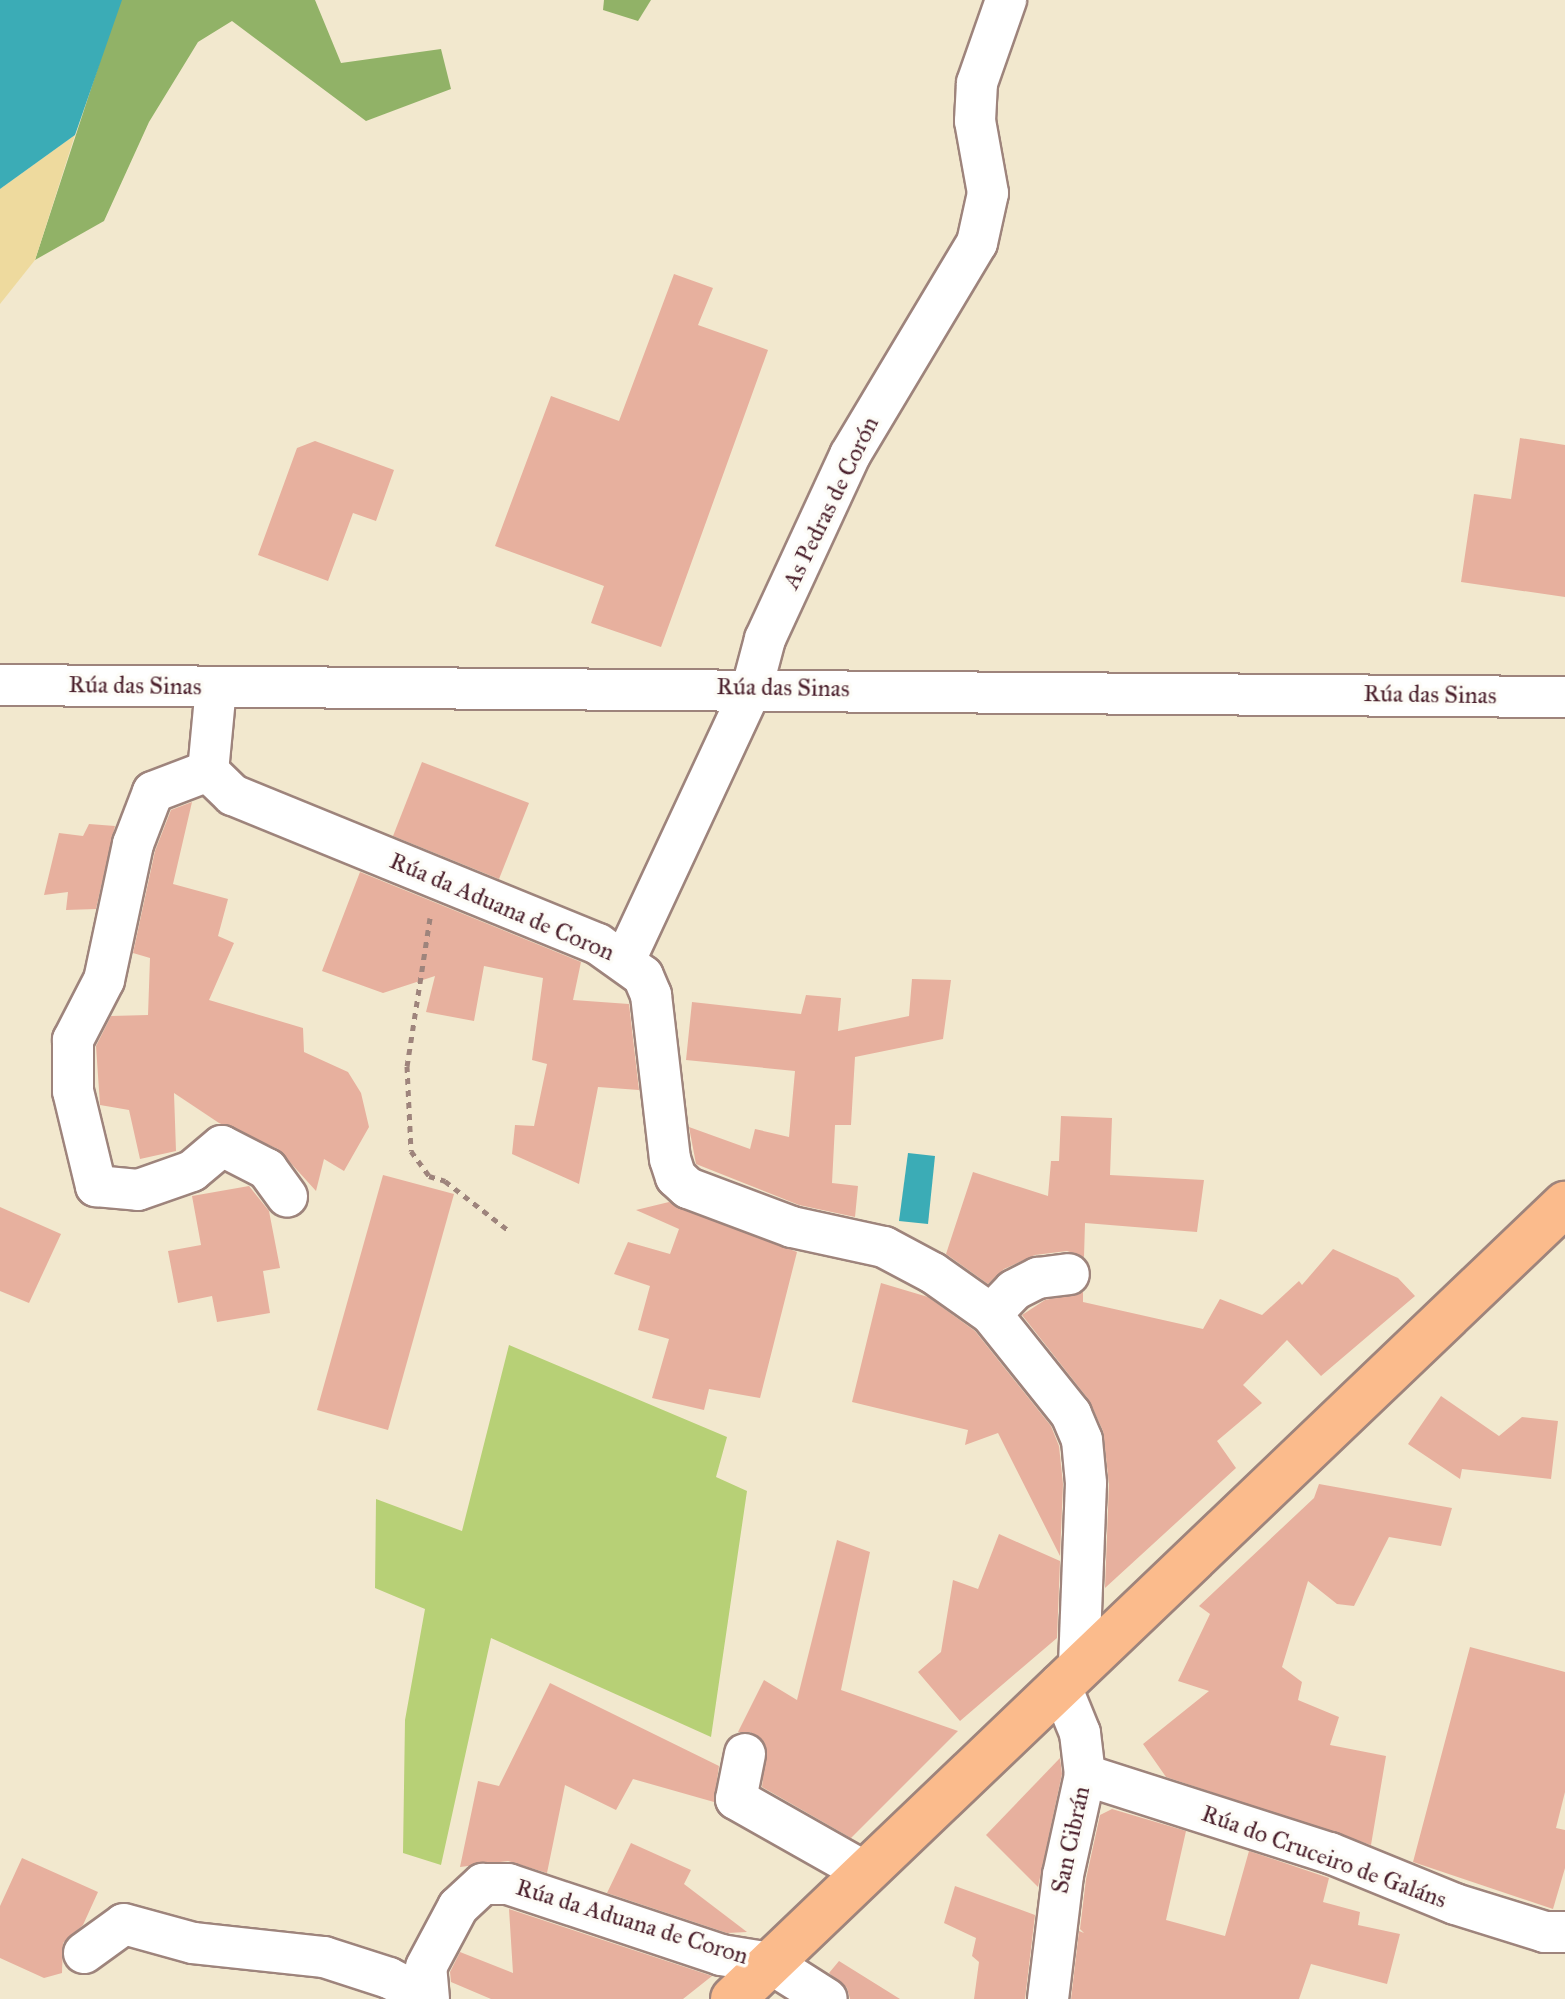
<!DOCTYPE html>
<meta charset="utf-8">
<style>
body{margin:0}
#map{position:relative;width:1565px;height:1999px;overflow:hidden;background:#f2e8ce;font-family:"IM FELL Great Primer",serif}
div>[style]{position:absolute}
.green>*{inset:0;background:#b7d076}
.forest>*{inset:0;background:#91b267}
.sand>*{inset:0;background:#eeda9e}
.water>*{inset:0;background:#3bacb6}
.building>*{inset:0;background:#e7b09e}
.path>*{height:5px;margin-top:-2.5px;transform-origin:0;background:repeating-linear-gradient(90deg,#9e847c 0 6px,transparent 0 12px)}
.roads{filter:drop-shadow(2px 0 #9e847c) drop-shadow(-2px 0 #9e847c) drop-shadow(0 2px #9e847c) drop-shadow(0 -2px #9e847c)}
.minor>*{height:40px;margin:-20px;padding:0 20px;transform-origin:20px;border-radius:20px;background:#fff}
.major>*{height:44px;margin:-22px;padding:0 22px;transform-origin:22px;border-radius:22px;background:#fbbb8c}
span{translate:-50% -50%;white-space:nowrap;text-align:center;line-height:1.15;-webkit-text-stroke:7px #fdfcf7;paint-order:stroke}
.street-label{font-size:24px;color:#4a1f2b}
</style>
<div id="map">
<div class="green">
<i style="clip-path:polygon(509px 1345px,727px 1437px,716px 1477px,747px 1491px,711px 1737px,491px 1638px,441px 1865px,403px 1853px,405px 1720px,425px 1609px,375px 1588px,376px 1499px,462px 1531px)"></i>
</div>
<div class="forest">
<i style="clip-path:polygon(120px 0,315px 0,341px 63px,441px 49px,451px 89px,366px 121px,232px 21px,198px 42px,149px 122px,104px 221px,35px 260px)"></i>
<i style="clip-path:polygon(604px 0,651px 0,638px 21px,603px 10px)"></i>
</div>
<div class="sand">
<i style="clip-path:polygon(75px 135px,35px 260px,0 304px,0 189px)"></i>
</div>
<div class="water">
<i style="clip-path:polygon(0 0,122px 0,75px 135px,0 189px)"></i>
<i style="clip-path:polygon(908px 1153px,935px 1156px,928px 1224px,899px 1221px)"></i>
</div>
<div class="building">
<i style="clip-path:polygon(674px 274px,713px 288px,698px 325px,768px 350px,661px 647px,591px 623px,604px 586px,495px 546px,551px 396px,619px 421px)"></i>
<i style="clip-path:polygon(1520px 438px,1565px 445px,1565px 597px,1461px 582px,1474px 494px,1511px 499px)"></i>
<i style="clip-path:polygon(315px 441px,394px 470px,376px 521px,353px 513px,328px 581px,258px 555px,297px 448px)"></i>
<i style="clip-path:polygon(422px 762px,529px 803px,499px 879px,393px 836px)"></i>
<i style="clip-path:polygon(192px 802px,173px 884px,228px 899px,218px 936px,234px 943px,209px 1000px,303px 1028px,304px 1052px,348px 1072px,361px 1093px,369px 1127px,344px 1171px,324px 1159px,316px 1191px,278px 1149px,219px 1123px,174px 1093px,176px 1151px,140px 1159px,129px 1110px,100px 1105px,96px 1046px,111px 1016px,148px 1015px,150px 958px,133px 953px,155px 851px,171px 810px)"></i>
<i style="clip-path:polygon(89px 824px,115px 826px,96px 909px,66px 910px,68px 892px,44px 895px,59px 833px,83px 836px)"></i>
<i style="clip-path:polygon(360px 872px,581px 962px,573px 1000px,629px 1004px,639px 1090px,598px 1087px,579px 1184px,512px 1154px,515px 1125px,534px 1126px,547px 1064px,532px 1060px,543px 978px,484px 966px,474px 1021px,426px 1012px,435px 976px,383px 993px,322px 971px)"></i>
<i style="clip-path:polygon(912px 979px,951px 980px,943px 1039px,855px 1057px,851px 1125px,835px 1125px,832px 1183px,858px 1186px,855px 1217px,799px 1205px,696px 1164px,689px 1127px,750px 1149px,755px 1129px,789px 1137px,795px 1071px,686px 1060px,692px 1002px,801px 1014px,806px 995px,841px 998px,838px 1031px,909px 1016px)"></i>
<i style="clip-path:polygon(1061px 1116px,1112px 1118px,1110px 1175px,1204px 1180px,1197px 1232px,1085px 1223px,1084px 1257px,1067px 1251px,1035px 1255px,1004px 1269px,988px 1284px,946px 1254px,973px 1172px,1048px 1196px,1051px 1161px,1059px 1161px)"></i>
<i style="clip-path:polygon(383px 1175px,454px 1194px,388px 1430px,317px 1410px)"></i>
<i style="clip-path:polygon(249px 1186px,269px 1211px,280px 1268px,263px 1271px,270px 1313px,217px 1322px,212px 1296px,178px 1303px,168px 1251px,201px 1245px,192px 1196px)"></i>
<i style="clip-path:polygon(669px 1202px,797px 1252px,760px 1398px,709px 1389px,704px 1410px,652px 1398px,669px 1339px,638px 1330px,650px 1286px,614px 1274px,628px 1242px,670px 1254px,679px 1229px,636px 1210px)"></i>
<i style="clip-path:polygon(0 1207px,61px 1234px,29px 1303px,0 1291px)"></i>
<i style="clip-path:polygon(1333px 1249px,1398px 1278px,1415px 1296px,1321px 1376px,1287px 1340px,1243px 1385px,1262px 1403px,1217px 1441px,1236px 1468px,1105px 1588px,1109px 1484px,1103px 1431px,1089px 1400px,1022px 1315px,1045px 1300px,1083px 1292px,1083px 1302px,1203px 1329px,1220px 1299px,1262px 1315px,1299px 1281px,1302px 1285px)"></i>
<i style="clip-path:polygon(881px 1283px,928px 1297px,975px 1331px,1051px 1426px,1059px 1446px,1063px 1484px,1060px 1556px,998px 1433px,965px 1445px,968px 1430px,852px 1402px)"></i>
<i style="clip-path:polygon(1441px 1396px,1499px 1436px,1522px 1417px,1558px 1421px,1551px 1479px,1462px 1469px,1460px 1479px,1408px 1444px)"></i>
<i style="clip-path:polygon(1319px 1484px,1452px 1508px,1441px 1546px,1389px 1537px,1354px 1606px,1337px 1604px,1308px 1581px,1282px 1667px,1302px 1682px,1298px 1700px,1339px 1717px,1330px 1745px,1386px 1756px,1371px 1845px,1166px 1777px,1143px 1744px,1209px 1691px,1178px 1681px,1210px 1614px,1199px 1606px,1314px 1498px)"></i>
<i style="clip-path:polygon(999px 1534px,1060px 1561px,1057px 1638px,960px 1721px,918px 1672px,941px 1652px,953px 1580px,978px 1589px)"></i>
<i style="clip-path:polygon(837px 1540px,870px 1552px,841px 1690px,958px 1731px,851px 1838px,762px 1787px,766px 1746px,750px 1732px,738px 1732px,764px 1680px,797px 1700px)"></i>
<i style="clip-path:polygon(1470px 1647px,1565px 1672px,1565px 1792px,1556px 1828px,1565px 1830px,1565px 1868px,1553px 1909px,1413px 1862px)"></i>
<i style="clip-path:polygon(550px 1683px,719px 1766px,714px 1802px,633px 1779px,616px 1810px,565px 1785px,547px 1873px,508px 1861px,460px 1867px,478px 1781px,499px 1786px)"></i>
<i style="clip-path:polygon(1060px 1758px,1062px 1774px,1038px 1887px,986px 1835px)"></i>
<i style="clip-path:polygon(1112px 1809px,1186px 1831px,1166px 1920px,1225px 1936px,1249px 1851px,1329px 1878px,1323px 1902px,1360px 1912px,1358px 1925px,1400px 1934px,1387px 1984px,1311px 1964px,1299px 1999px,1071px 1999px,1079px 1931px,1084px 1933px,1080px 1929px,1086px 1879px,1100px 1815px)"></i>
<i style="clip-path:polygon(631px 1843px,691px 1870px,684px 1884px,747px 1932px,727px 1933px,607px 1893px)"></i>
<i style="clip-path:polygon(22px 1858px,98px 1892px,83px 1925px,63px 1943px,62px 1973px,44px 1978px,0 1958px,0 1906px)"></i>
<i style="clip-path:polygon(955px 1886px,1035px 1915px,1025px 1999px,974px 1999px,979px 1962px,972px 1956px,976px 1938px,944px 1923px)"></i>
<i style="clip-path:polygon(509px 1909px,712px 1976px,683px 1999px,491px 1999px,451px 1982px,450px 1972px,460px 1952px,513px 1973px)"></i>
<i style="clip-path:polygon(839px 1961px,900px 1999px,850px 1999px,847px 1988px,829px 1973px)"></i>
</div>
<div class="path">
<i style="left:430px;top:918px;width:150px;rotate:98.8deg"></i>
<i style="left:407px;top:1066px;width:85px;rotate:87.3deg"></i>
<i style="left:411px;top:1151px;width:31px;rotate:54deg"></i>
<i style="left:429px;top:1176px;width:17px;rotate:17deg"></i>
<i style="left:445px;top:1181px;width:80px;rotate:37.9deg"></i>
</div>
<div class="roads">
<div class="minor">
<i style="left:0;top:685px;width:1565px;rotate:0.44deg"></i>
<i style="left:216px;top:687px;width:84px;rotate:95.4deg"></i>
<i style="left:208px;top:771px;width:35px;rotate:44deg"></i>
<i style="left:233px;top:795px;width:394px;rotate:22.2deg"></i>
<i style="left:598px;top:944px;width:55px;rotate:35.4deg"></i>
<i style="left:643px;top:976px;width:21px;rotate:67deg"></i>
<i style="left:651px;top:995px;width:165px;rotate:83.4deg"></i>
<i style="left:670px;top:1159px;width:19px;rotate:72deg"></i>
<i style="left:676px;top:1177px;width:16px;rotate:43deg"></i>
<i style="left:688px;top:1188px;width:111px;rotate:20.6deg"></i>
<i style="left:792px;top:1227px;width:94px;rotate:12.3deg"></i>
<i style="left:884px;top:1247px;width:55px;rotate:28deg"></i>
<i style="left:933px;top:1273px;width:71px;rotate:35.3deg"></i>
<i style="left:991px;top:1314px;width:128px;rotate:51.3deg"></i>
<i style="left:1071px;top:1414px;width:28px;rotate:67deg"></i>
<i style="left:1082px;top:1440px;width:43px;rotate:84.7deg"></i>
<i style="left:1086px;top:1483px;width:184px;rotate:92.2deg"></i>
<i style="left:208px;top:771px;width:59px;rotate:159.1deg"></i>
<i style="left:153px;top:792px;width:56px;rotate:111deg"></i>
<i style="left:133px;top:844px;width:139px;rotate:102deg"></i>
<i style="left:104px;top:980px;width:68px;rotate:117.3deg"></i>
<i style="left:73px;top:1040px;width:51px;rotate:90deg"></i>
<i style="left:73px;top:1091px;width:98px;rotate:76.4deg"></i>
<i style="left:96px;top:1186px;width:42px;rotate:5.4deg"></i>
<i style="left:138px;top:1190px;width:57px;rotate:-19.4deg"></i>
<i style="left:192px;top:1171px;width:39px;rotate:-40deg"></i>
<i style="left:222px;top:1146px;width:51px;rotate:27.1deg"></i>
<i style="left:267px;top:1169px;width:34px;rotate:54deg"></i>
<i style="left:625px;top:960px;width:300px;rotate:-65deg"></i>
<i style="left:752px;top:688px;width:51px;rotate:-75.1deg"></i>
<i style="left:765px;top:639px;width:203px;rotate:-65.2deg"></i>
<i style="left:850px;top:455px;width:247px;rotate:-59.1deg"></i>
<i style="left:977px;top:243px;width:51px;rotate:-77.6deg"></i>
<i style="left:988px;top:193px;width:73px;rotate:-100.2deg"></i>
<i style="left:975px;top:121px;width:38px;rotate:-87deg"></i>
<i style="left:977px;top:83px;width:88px;rotate:-70.7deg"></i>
<i style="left:991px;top:1314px;width:33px;rotate:-46deg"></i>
<i style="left:1014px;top:1290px;width:27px;rotate:-27deg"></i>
<i style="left:1038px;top:1278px;width:31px;rotate:-7deg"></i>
<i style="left:745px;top:1754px;width:46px;rotate:101.3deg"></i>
<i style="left:736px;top:1799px;width:148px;rotate:29.5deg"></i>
<i style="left:1085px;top:1775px;width:257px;rotate:17.7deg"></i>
<i style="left:1330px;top:1853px;width:135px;rotate:22.2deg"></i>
<i style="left:1455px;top:1904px;width:94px;rotate:17.3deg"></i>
<i style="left:1545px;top:1932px;width:20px"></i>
<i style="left:84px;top:1953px;width:49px;rotate:-35.9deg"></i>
<i style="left:124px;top:1924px;width:72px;rotate:15.4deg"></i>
<i style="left:193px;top:1943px;width:132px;rotate:6.1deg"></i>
<i style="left:324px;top:1957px;width:68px;rotate:17.9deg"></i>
<i style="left:389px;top:1978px;width:44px;rotate:27.1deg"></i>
<i style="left:429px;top:1999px;width:32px;rotate:-95deg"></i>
<i style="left:426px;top:1967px;width:68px;rotate:-61.9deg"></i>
<i style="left:458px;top:1907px;width:34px;rotate:-43deg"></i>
<i style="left:483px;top:1884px;width:25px"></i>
<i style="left:508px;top:1884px;width:225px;rotate:18.4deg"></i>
<i style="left:721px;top:1955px;width:50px;rotate:9.3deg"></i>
<i style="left:770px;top:1963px;width:67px;rotate:32.3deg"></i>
<i style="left:1048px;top:1999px;width:125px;rotate:-83.1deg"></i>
<i style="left:1063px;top:1875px;width:102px;rotate:-77.6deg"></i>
<i style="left:1085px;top:1775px;width:42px;rotate:-96.8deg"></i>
<i style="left:1080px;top:1733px;width:53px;rotate:-112.2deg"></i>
</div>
<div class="major">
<i style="left:733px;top:1999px;width:1151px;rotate:-43.7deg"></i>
</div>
</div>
<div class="street-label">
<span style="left:831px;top:503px;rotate:-64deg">As Pedras de Corón</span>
<span style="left:135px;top:686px;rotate:1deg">Rúa das Sinas</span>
<span style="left:783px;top:688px;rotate:1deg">Rúa das Sinas</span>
<span style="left:1430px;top:695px;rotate:1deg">Rúa das Sinas</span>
<span style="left:502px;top:907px;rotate:23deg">Rúa da Aduana de Coron</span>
<span style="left:1071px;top:1840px;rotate:-78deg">San Cibrán</span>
<span style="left:1324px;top:1857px;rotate:20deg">Rúa do Cruceiro de Galáns</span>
<span style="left:632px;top:1922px;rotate:17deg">Rúa da Aduana de Coron</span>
</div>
</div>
